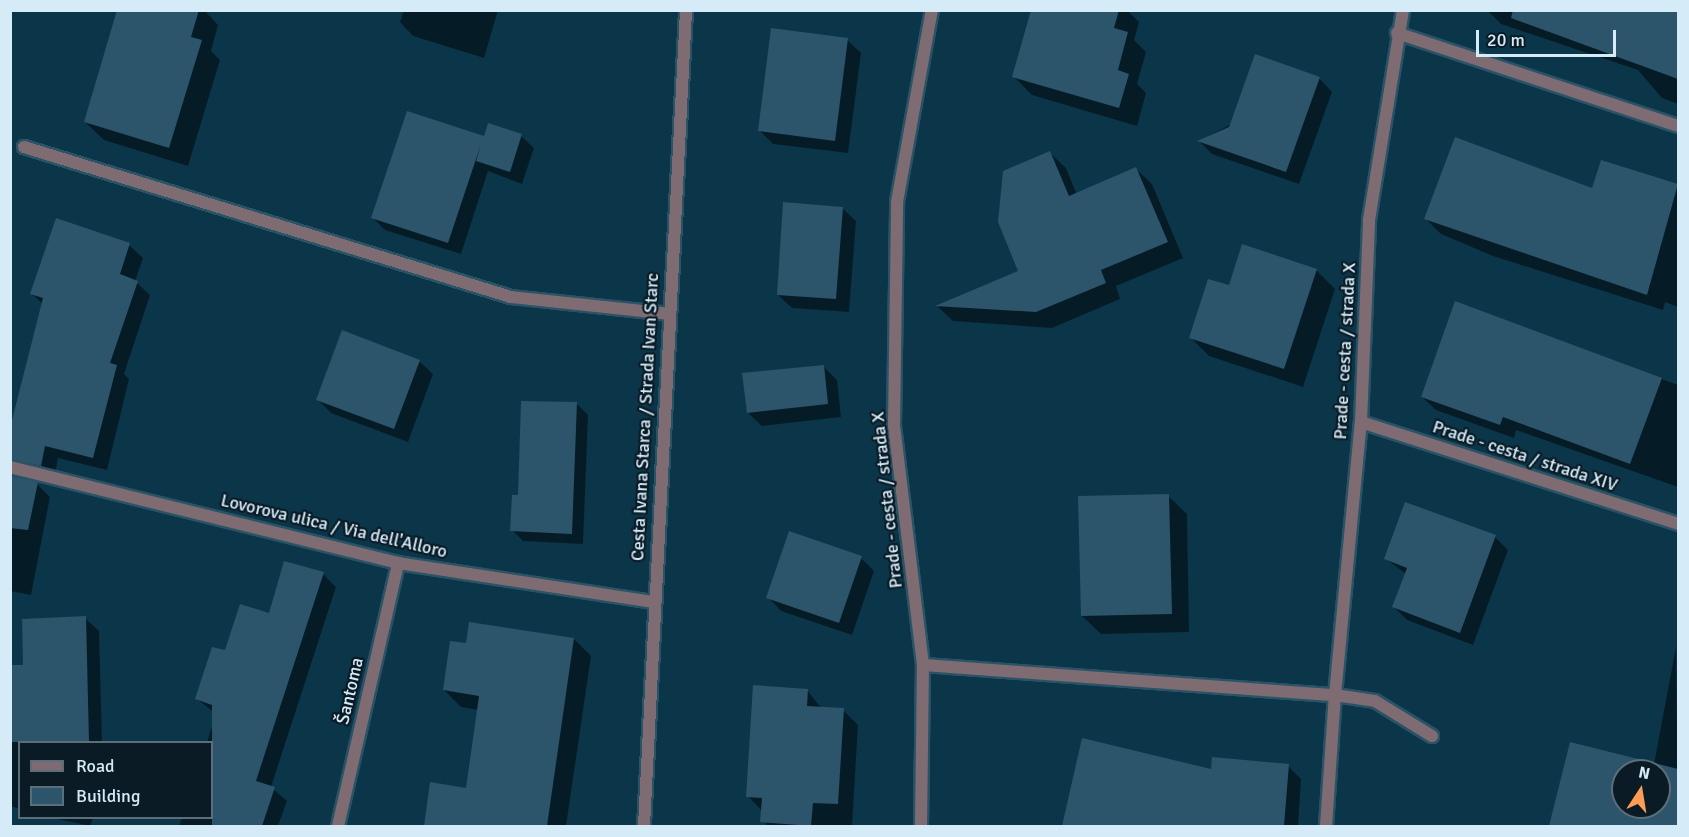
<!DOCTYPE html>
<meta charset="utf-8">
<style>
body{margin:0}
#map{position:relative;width:1689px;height:837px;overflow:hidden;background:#0b364a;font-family:Signika,sans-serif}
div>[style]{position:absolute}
.shadow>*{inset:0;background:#0007}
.building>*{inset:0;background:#2c546a}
.roads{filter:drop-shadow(2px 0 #2b5366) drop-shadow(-2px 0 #2b5366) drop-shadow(0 2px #2b5366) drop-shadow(0 -2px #2b5366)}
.service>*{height:12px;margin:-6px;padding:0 6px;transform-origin:6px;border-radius:6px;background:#7f6c73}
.minor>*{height:12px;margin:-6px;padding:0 6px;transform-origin:6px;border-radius:6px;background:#7f6c73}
span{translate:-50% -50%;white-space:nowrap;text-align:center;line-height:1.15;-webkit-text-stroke:4.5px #0a1b25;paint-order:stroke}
.street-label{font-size:18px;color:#d5ebf8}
.frame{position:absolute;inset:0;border:12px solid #d5ebf8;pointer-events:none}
.legend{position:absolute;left:18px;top:741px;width:195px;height:78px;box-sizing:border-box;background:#0a1b25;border:2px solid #5b6e79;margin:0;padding:8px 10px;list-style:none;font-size:18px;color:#d5ebf8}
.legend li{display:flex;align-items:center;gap:12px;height:30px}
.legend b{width:30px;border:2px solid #5b6e79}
.north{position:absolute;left:1611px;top:759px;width:60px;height:60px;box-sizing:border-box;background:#0a1b25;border:2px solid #5b6e79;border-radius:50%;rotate:12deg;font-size:16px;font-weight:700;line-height:24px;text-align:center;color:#d5ebf8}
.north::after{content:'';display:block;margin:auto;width:21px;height:27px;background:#fd9c56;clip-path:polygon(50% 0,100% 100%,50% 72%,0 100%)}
.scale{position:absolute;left:1476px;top:30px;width:140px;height:27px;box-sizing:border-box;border:3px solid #d5ebf8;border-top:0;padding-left:8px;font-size:18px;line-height:21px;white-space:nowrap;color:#d5ebf8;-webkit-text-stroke:4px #0a1b25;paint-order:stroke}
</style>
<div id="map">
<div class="shadow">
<i style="clip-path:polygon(119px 10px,204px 10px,218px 25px,211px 51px,220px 60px,188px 166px,104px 140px,85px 122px)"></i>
<i style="clip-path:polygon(404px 10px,498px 10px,484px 58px,413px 36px,400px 22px)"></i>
<i style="clip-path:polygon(1033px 10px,1127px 10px,1139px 22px,1134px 40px,1146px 52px,1137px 84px,1146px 93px,1137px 126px,1032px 95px,1014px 77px)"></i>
<i style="clip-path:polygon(1487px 10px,1678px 10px,1678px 104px,1662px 98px,1638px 70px,1501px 24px)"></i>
<i style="clip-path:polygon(847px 40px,861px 53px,848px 153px,773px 144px,759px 130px)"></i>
<i style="clip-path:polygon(1319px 78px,1332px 92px,1299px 184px,1212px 154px,1199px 141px)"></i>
<i style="clip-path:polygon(521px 136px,534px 148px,522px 184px,488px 171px,461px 254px,385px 230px,373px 218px,485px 138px)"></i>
<i style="clip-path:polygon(1050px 153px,1066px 168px,1077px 195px,1136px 169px,1152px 184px,1183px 258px,1116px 286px,1120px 299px,1052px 328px,953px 321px,938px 307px,1020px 272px)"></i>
<i style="clip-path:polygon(1602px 161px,1678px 186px,1678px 307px,1665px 302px,1663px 310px,1493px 256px,1441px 234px,1426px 219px,1593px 190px)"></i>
<i style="clip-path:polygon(842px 208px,856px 221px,849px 312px,792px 308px,778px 295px)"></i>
<i style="clip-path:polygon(129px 245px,143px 258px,135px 281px,150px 295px,124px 374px,129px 379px,107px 470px,58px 458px,54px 479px,25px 472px,15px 478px,37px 484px,50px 497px,31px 595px,10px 591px,10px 431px,43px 304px,32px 294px)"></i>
<i style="clip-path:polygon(1316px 270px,1335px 289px,1303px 387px,1209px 356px,1190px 337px,1230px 287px)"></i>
<i style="clip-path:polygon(1456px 303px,1678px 385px,1678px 487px,1516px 430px,1514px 438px,1436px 410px,1422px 397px)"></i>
<i style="clip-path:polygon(419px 361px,433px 374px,408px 442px,331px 413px,318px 400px)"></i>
<i style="clip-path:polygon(823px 366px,837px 380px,841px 417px,762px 426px,748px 413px)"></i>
<i style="clip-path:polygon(577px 404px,588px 415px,583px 544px,523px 541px,512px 530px,519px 496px)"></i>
<i style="clip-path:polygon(1168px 496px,1187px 514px,1189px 632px,1101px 634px,1082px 616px)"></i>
<i style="clip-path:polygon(1495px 537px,1508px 550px,1473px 645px,1407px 620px,1394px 607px,1406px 574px,1386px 559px)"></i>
<i style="clip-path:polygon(861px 558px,874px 571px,852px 635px,781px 611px,768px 597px)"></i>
<i style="clip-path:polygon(323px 574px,336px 587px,271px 787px,287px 801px,278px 826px,179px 826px,182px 818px,212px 818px,212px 742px,207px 742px,216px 714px,197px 699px,226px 652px)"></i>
<i style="clip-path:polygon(85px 618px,99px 631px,102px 742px,20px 742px,20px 809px,10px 806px,10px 666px,24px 667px)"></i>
<i style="clip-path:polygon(574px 639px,591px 656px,566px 826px,425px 826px,432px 784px,467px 790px,479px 710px,461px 707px,444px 690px,467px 645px)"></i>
<i style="clip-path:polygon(evenodd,1676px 647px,1678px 826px,1551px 826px,1571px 744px,1654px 764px,1676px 647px,1623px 771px,1659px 771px,1659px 807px,1623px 807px,1623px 771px)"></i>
<i style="clip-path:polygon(807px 690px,822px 709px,843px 710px,858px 725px,852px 826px,767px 826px,762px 811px,748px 796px)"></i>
<i style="clip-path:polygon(1083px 740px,1212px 771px,1288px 766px,1301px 779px,1298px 826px,1063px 826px)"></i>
<i style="clip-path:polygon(53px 818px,93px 818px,90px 826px)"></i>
</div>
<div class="building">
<i style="clip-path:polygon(117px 10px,199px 10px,191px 37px,202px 40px,169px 148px,84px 122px)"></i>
<i style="clip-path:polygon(1031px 10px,1119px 10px,1114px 28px,1128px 32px,1118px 70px,1129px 74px,1119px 108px,1012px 77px)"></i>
<i style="clip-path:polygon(1513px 10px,1678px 10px,1678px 79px,1511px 18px)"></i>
<i style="clip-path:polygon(771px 28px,848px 38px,835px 141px,758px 131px)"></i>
<i style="clip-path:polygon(1255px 54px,1320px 77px,1286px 172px,1197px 141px,1229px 127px)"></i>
<i style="clip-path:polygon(407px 111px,484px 136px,488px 123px,522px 134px,510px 172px,476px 161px,481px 144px,448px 243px,371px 218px)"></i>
<i style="clip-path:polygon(1455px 137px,1592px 188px,1601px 160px,1678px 184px,1647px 295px,1424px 219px)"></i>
<i style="clip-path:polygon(1050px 151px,1069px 196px,1136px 167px,1168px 242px,1101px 270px,1106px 283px,1036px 312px,935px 306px,1018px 271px,998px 222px,1003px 171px)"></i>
<i style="clip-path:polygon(783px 202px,843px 207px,836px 299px,777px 295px)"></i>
<i style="clip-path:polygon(56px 218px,130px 243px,120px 274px,138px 281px,110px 363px,117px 365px,93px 458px,45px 446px,41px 466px,10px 459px,10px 428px,43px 298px,30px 294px)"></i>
<i style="clip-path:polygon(1242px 244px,1317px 269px,1284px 369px,1189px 338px,1208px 279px,1229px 285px)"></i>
<i style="clip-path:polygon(1455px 301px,1662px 378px,1630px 464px,1503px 417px,1500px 425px,1421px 397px)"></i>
<i style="clip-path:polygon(342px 330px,420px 360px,394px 429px,316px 400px)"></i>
<i style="clip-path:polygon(824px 365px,828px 404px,747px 413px,742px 373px)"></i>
<i style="clip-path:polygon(521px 401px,577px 402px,572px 534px,510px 531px,512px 495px,518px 495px)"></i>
<i style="clip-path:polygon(10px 476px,38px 482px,28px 530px,10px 528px)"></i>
<i style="clip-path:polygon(1169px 494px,1172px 614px,1081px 616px,1078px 496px)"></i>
<i style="clip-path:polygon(1405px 502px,1496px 535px,1460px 633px,1392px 607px,1407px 568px,1384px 559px)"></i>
<i style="clip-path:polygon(789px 531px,862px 556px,839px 623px,766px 598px)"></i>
<i style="clip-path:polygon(284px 561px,324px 572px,256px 781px,275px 787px,262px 826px,212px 826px,212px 705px,195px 699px,212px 647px,225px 650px,240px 604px,269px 613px)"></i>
<i style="clip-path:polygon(86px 616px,89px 742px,10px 742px,10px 665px,23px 665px,22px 619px)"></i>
<i style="clip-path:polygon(469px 622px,574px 638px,547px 826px,424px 826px,430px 782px,466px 788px,479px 696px,443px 690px,450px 641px,466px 643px)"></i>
<i style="clip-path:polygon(753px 685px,808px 689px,807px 706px,844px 708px,838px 804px,813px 803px,811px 826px,760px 822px,762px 798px,746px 797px)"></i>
<i style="clip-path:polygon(1082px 738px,1211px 769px,1212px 757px,1289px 764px,1284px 826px,1062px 826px)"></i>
<i style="clip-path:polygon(evenodd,1570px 742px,1678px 769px,1678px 826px,1549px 826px,1570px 742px,1623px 771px,1659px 771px,1659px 807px,1623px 807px,1623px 771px)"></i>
</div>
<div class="roads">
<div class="service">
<i style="left:1335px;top:695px;width:40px;rotate:8.5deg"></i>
<i style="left:1375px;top:701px;width:67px;rotate:31.6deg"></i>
</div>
<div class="minor">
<i style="left:1397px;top:33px;width:296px;rotate:18.3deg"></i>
<i style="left:24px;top:147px;width:510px;rotate:17.12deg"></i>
<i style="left:511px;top:297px;width:159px;rotate:6.1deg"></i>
<i style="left:1361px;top:422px;width:333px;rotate:17.8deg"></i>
<i style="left:10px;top:467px;width:400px;rotate:13.9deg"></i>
<i style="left:398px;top:563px;width:258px;rotate:8.7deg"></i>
<i style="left:923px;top:665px;width:413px;rotate:4.2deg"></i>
<i style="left:1335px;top:695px;width:274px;rotate:-84.6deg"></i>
<i style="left:1361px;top:422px;width:202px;rotate:-87.7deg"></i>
<i style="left:1369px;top:220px;width:213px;rotate:-80.8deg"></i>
<i style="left:338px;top:826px;width:270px;rotate:-77.1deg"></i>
<i style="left:644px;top:826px;width:817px;rotate:-87.05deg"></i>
<i style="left:921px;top:826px;width:161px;rotate:-89.3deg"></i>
<i style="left:923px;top:665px;width:241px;rotate:-96.9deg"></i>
<i style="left:894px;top:426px;width:224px;rotate:-89.2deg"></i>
<i style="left:897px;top:202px;width:195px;rotate:-79.7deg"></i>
<i style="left:1326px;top:826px;width:131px;rotate:-86.1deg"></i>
</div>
</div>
<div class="street-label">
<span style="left:1345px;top:351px;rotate:-87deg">Prade - cesta / strada X</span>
<span style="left:645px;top:417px;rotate:-87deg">Cesta Ivana Starca / Strada Ivan Starc</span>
<span style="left:1525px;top:456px;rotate:18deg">Prade - cesta / strada XIV</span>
<span style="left:887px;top:500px;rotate:-96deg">Prade - cesta / strada X</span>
<span style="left:334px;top:526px;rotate:13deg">Lovorova ulica / Via dell'Alloro</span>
<span style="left:350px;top:691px;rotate:-77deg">Šantoma</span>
</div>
<div class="frame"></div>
<ul class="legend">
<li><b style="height:8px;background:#7f6c73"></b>Road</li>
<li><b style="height:16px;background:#2c546a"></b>Building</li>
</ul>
<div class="north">N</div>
<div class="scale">20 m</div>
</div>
